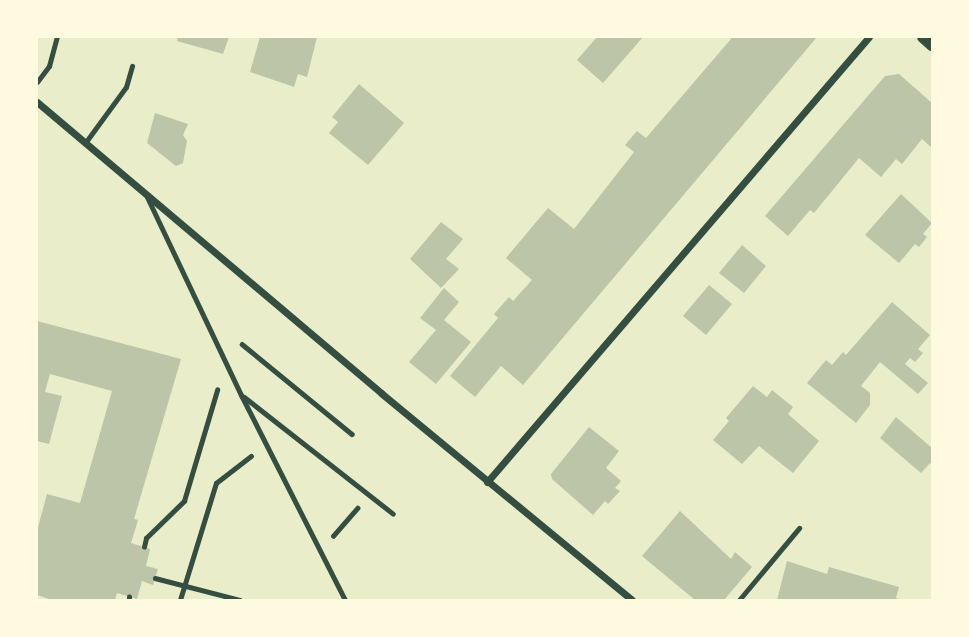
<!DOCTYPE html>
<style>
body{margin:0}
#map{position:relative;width:969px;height:637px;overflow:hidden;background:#e9edc9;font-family:Cabin,sans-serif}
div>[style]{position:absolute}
.building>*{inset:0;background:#bcc5a7}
.path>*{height:4.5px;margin:-2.25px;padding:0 2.25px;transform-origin:2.25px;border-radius:2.25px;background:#344e41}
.service>*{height:5px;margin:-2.5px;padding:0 2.5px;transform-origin:2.5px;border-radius:2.5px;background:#344e41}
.minor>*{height:7px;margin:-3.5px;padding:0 3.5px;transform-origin:3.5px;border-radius:3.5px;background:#344e41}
.tertiary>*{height:12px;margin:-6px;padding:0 6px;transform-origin:6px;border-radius:6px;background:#344e41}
span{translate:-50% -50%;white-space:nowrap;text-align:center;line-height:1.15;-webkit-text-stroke:5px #fefae0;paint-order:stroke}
.frame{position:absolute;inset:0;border:38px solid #fefae0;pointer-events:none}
</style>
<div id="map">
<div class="building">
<i style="clip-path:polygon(178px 37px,229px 37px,223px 54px,177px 41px)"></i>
<i style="clip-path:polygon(260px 37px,317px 37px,307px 77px,298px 74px,294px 87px,250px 72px)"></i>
<i style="clip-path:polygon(597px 37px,643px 37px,603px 83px,577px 60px)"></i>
<i style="clip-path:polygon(729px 37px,817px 37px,523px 385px,501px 366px,475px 397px,450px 376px,498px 318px,494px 314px,509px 297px,513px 301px,532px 280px,506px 258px,548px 208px,574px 229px,634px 152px,625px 145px,637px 131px,646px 138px,731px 39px)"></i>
<i style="clip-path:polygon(899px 74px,932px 103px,932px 148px,922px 139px,902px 164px,896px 159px,881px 177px,859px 158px,814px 213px,810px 210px,788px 236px,765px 216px,885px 76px)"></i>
<i style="clip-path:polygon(359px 84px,404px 123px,368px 165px,329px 133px,338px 122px,332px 117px)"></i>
<i style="clip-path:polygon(155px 113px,188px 124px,183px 135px,187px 141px,183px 163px,176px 166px,147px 143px)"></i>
<i style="clip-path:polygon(901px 194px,932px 223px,923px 234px,927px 237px,919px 247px,915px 244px,899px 263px,865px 235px)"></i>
<i style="clip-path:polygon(441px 222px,463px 239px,446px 259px,459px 269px,441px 288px,410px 259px)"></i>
<i style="clip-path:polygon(742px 245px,766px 266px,744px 293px,719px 273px)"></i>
<i style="clip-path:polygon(709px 285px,732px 304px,706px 335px,683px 316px)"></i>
<i style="clip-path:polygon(444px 288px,459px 302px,444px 320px,471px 342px,436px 384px,409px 362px,436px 330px,420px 318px)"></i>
<i style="clip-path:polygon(892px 302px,930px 335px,918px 349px,923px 353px,915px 362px,910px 358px,905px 364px,928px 383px,918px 394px,880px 362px,861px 386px,870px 393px,870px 405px,856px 423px,807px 383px,826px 360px,832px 365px,843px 352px,846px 355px)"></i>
<i style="clip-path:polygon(37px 321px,181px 359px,134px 519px,138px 520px,131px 543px,150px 549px,146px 566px,158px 569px,153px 585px,142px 581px,137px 599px,117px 593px,115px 600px,52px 600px,37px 595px,37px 531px,47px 494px,80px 503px,112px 391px,50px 374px,45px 392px,62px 396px,49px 444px,37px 441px)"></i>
<i style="clip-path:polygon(753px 386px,767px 397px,772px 390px,793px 407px,788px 414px,819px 441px,793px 473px,759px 446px,742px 464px,713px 440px,729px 421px,726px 418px)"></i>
<i style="clip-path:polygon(896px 417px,932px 448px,932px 465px,930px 463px,921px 473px,880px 438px)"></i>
<i style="clip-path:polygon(589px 427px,619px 451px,606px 468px,621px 481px,615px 488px,620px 491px,608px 504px,605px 501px,593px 515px,552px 479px,551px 474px)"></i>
<i style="clip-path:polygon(680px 511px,731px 559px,735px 552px,752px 567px,724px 600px,695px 600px,642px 556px)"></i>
<i style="clip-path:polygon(787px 561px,827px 574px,829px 567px,899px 587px,896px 598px,901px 600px,777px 600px)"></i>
</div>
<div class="path">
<i style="left:242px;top:344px;width:142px;rotate:39.3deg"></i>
<i style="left:333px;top:536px;width:37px;rotate:-49deg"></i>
<i style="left:144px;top:547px;width:9px;rotate:-77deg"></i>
<i style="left:146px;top:538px;width:53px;rotate:-44.2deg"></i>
<i style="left:184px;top:501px;width:116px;rotate:-73.4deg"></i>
<i style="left:155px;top:578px;width:88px;rotate:14.5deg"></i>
<i style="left:129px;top:600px;width:3px;rotate:-90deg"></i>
<i style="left:180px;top:600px;width:122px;rotate:-72.9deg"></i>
<i style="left:216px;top:483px;width:44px;rotate:-37.6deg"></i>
</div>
<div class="service">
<i style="left:37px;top:82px;width:20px;rotate:-53deg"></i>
<i style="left:49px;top:66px;width:30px;rotate:-75deg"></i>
<i style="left:85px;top:143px;width:69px;rotate:-53.8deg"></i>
<i style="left:126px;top:87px;width:22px;rotate:-74deg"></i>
<i style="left:147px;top:197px;width:219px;rotate:64.6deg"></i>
<i style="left:241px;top:395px;width:230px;rotate:63.1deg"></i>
<i style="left:244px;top:397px;width:189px;rotate:38.1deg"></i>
<i style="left:739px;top:600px;width:94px;rotate:-50.2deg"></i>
</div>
<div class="minor">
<i style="left:37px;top:102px;width:451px;rotate:40.2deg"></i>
<i style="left:381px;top:393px;width:325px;rotate:39.5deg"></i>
<i style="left:487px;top:482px;width:586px;rotate:-49.36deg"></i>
</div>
<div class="tertiary">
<i style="left:923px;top:37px;width:12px;rotate:42deg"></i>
</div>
<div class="frame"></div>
</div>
